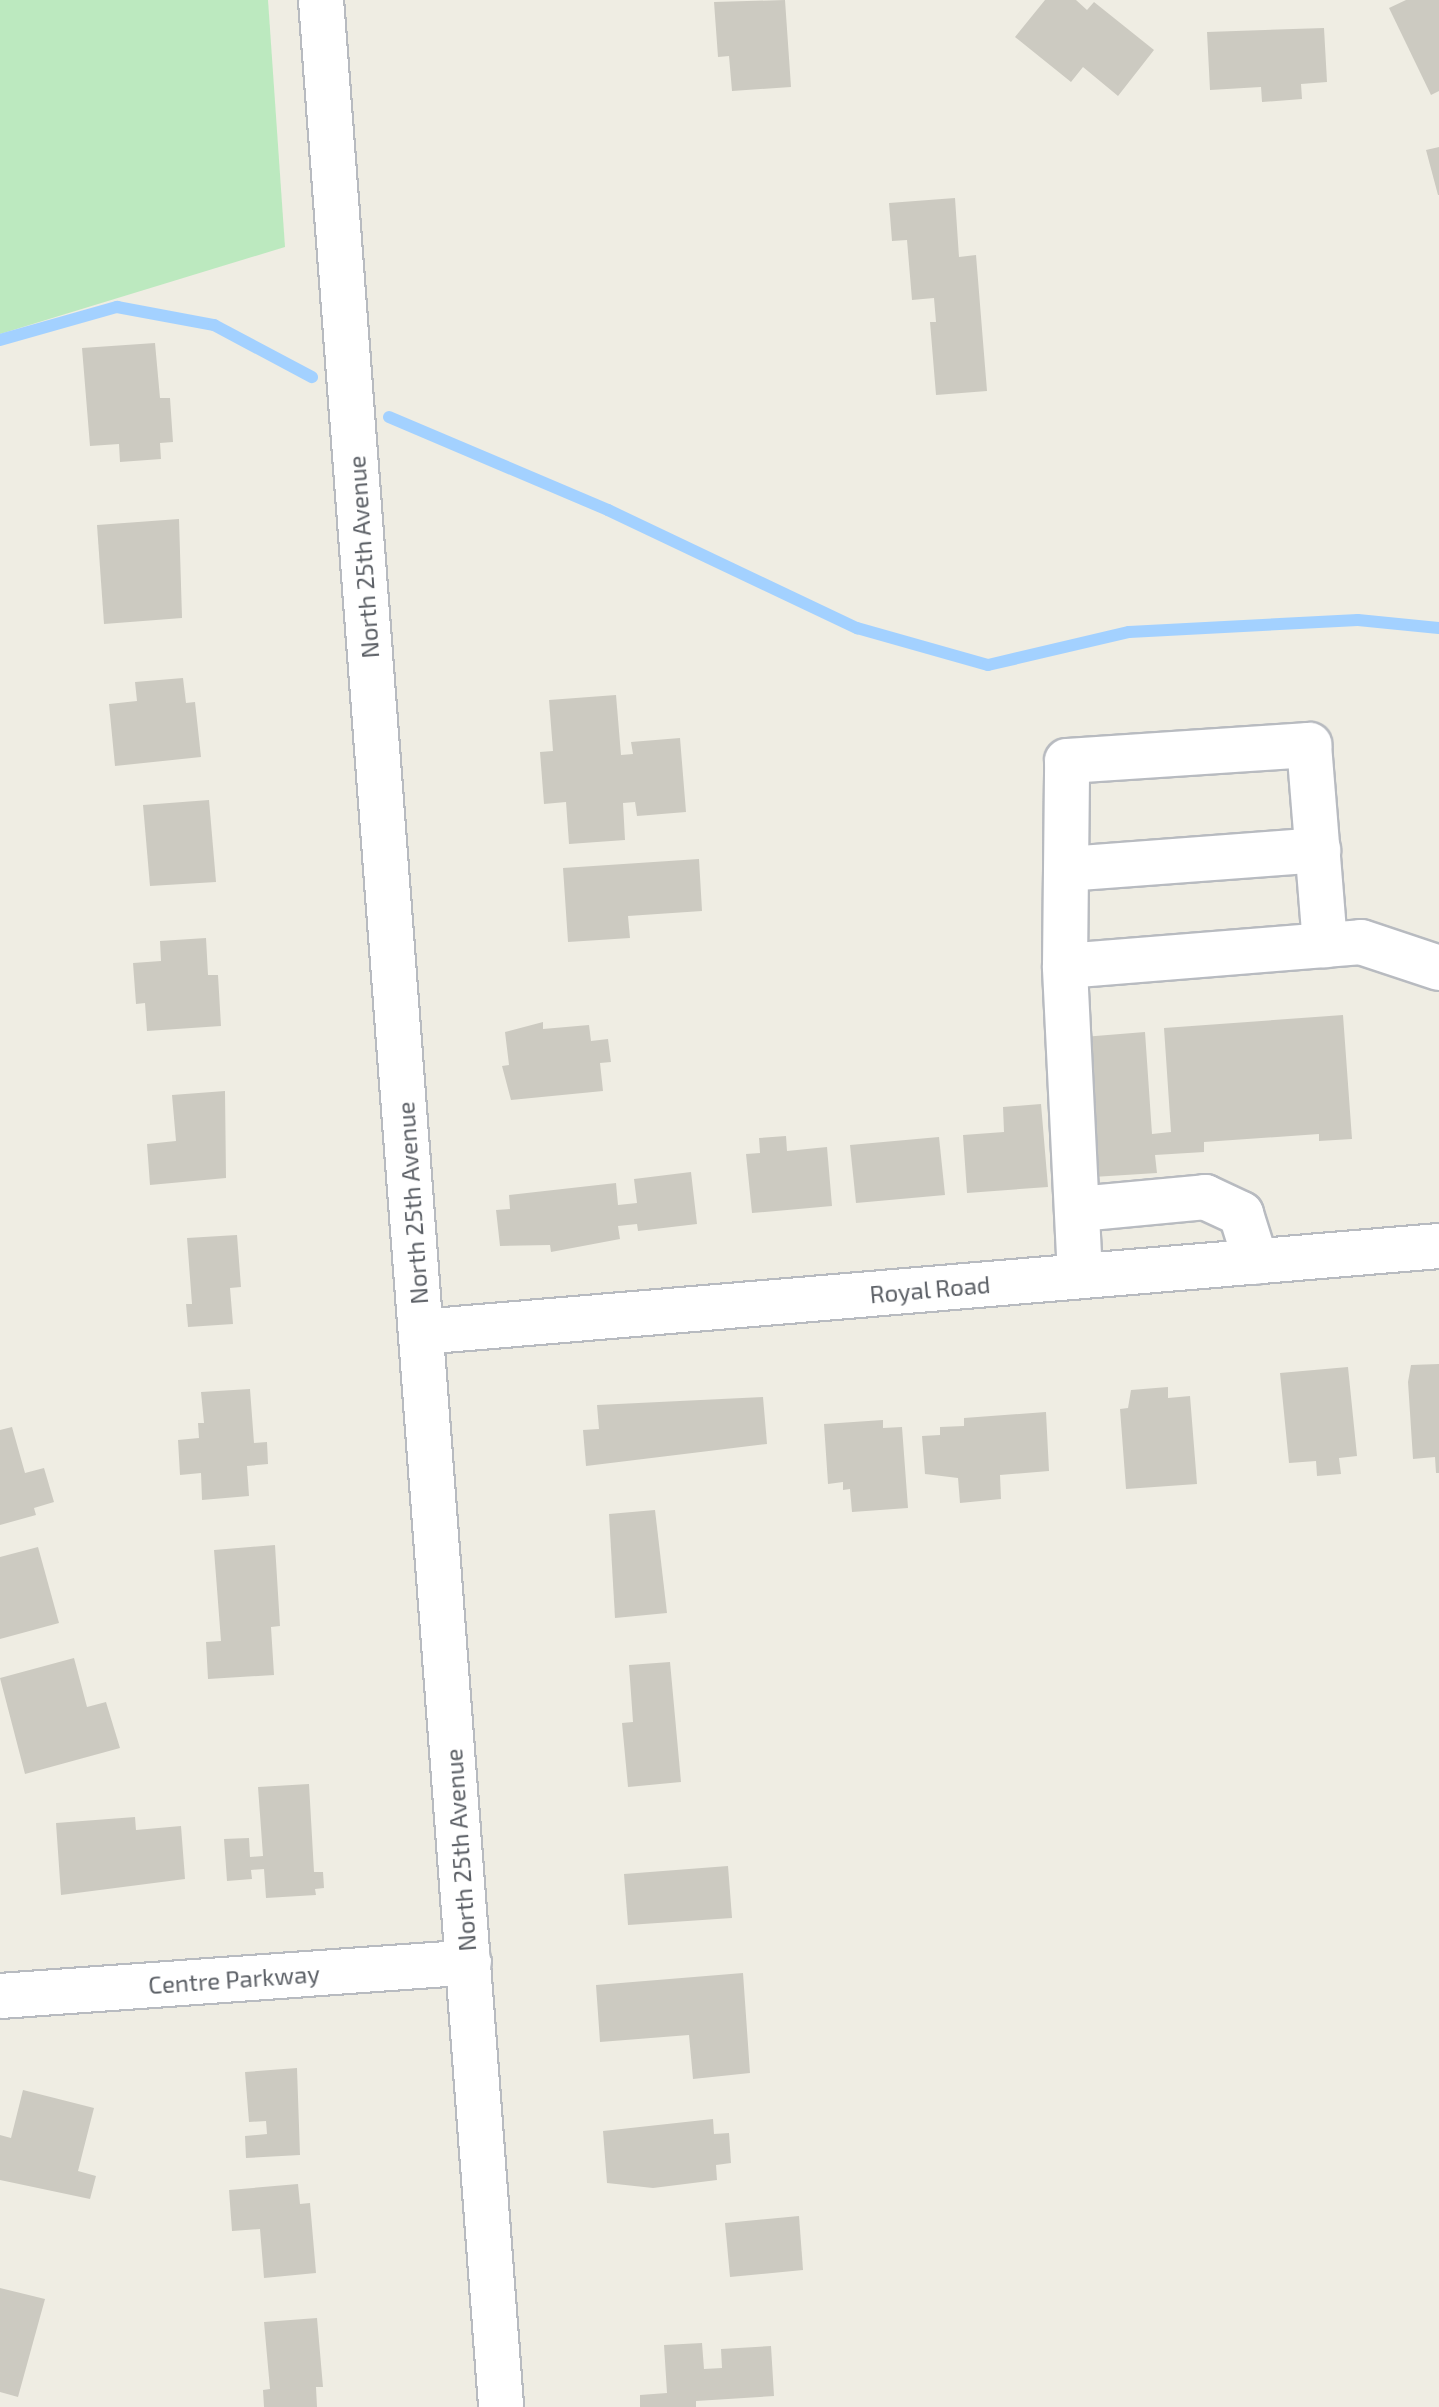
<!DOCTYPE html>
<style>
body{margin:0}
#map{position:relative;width:1439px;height:2407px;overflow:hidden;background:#efede3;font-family:"Exo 2",sans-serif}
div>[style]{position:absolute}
.green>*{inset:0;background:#bce9bf}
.stream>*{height:12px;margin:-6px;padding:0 6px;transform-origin:6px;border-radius:6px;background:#a3d1ff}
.building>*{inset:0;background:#cccac1}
.roads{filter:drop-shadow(2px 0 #b8bbc0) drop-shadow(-2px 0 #b8bbc0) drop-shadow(0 2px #b8bbc0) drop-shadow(0 -2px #b8bbc0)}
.minor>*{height:44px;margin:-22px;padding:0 22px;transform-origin:22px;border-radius:22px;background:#fff}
span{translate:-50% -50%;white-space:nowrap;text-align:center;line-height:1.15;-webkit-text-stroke:6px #fff;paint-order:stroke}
.street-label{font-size:24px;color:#5b5f65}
</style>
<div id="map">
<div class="green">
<i style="clip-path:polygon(0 0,268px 0,285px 247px,0 334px)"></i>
</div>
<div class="stream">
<i style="left:0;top:340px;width:122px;rotate:-15.8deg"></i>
<i style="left:117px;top:307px;width:99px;rotate:10.5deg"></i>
<i style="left:214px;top:325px;width:111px;rotate:28deg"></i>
<i style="left:389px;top:417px;width:238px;rotate:23deg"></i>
<i style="left:608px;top:510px;width:276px;rotate:25.4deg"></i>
<i style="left:857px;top:628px;width:136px;rotate:15.8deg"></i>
<i style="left:988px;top:665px;width:145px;rotate:-13.2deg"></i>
<i style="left:1129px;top:632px;width:229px;rotate:-3deg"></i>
<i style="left:1358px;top:620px;width:81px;rotate:5.6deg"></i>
</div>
<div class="building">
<i style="clip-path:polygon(785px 0,791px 87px,732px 91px,729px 56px,718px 57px,714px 2px)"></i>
<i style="clip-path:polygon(1045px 0,1076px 0,1087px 10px,1094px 2px,1154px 50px,1118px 96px,1083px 67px,1071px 82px,1015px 37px)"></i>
<i style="clip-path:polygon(1406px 0,1439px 0,1439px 91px,1431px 95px,1389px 8px)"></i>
<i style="clip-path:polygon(1324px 28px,1327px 82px,1301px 84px,1302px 99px,1262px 102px,1261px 87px,1210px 90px,1207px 32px)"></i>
<i style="clip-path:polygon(1439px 147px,1439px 195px,1438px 195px,1426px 150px)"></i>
<i style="clip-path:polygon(955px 198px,959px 257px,976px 255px,987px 391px,936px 395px,930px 322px,936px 322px,934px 298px,912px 300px,907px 240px,892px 241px,889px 203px)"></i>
<i style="clip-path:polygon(155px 343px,160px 398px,170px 398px,173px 442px,160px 443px,161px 459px,120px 462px,119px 444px,90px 446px,82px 348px)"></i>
<i style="clip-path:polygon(179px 519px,182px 618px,104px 624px,97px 525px)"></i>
<i style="clip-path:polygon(183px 678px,186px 703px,195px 702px,201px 757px,115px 766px,109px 704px,137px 701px,135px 682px)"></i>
<i style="clip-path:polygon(616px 695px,621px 755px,633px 754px,631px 742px,680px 738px,686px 812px,637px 816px,635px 802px,623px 803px,625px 840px,569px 844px,566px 802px,544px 804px,540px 752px,553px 751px,549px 700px)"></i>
<i style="clip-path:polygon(209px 800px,216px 882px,150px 886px,143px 805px)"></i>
<i style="clip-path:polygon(699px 859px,702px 911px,628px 916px,630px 938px,568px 942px,563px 868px)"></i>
<i style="clip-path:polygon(206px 938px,208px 975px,218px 975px,221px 1026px,147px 1031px,145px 1003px,136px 1004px,133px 963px,161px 961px,160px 941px)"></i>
<i style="clip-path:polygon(1343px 1015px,1352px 1139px,1319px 1141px,1319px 1134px,1204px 1142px,1204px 1152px,1155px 1155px,1157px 1173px,1093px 1177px,1083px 1037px,1145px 1032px,1152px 1134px,1171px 1132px,1164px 1028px)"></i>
<i style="clip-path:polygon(543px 1022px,543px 1029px,589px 1025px,591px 1041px,608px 1039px,611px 1062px,600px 1063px,603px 1091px,511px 1100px,502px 1066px,509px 1065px,505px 1032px)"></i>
<i style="clip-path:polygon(225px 1091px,226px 1178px,150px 1185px,147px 1144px,176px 1141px,172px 1095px)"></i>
<i style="clip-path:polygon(1041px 1104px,1048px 1187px,967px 1193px,963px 1135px,1004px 1132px,1003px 1107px)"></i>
<i style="clip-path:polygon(786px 1136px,787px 1151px,827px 1147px,832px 1206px,752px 1213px,746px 1154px,760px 1153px,759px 1138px)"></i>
<i style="clip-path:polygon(939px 1137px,945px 1195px,856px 1203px,850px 1145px)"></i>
<i style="clip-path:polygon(691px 1172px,697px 1224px,638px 1231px,637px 1224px,618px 1226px,620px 1239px,551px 1252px,550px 1245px,500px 1246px,496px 1210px,510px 1209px,509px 1195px,616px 1183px,618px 1205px,637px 1203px,634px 1179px)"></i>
<i style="clip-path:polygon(237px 1235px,241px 1287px,230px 1288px,233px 1324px,188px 1327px,186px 1304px,192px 1304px,187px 1238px)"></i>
<i style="clip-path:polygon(1439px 1364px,1439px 1473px,1436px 1473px,1435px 1457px,1413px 1459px,1408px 1382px,1411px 1365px)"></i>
<i style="clip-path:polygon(1348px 1367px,1357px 1456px,1339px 1458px,1341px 1474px,1317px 1476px,1316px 1461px,1289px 1463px,1280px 1373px)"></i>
<i style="clip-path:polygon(1168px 1387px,1168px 1398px,1190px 1396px,1197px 1484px,1126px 1489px,1120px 1409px,1128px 1408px,1131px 1390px)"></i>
<i style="clip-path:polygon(250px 1389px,254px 1443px,267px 1442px,268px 1464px,247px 1466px,249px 1496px,202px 1500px,201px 1473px,180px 1475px,178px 1440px,199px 1438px,198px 1423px,204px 1423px,201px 1392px)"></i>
<i style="clip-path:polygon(763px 1397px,767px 1444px,586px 1466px,583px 1430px,599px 1429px,597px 1405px)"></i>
<i style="clip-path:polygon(1046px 1412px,1049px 1471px,1000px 1475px,1001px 1499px,960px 1503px,958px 1478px,925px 1474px,922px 1436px,940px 1435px,940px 1427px,964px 1426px,964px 1418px)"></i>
<i style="clip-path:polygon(883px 1420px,883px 1428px,902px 1427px,908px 1508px,852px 1512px,850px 1489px,843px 1490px,843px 1482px,828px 1484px,824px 1424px)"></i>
<i style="clip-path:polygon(12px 1427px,25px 1473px,44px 1468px,54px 1502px,34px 1508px,36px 1515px,0 1525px,0 1430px)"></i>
<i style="clip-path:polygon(655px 1510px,667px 1613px,615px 1618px,609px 1514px)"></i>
<i style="clip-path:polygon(275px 1545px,280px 1626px,271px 1627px,274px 1675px,208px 1679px,206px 1642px,221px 1641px,214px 1550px)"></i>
<i style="clip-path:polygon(38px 1547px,59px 1623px,0 1639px,0 1557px)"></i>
<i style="clip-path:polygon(74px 1658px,87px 1707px,106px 1702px,120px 1748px,25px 1774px,0 1678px)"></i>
<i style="clip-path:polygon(670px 1662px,681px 1782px,628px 1787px,622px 1723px,633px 1722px,629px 1665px)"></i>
<i style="clip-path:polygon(309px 1784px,314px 1872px,323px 1872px,324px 1888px,315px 1889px,316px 1895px,266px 1898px,264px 1869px,251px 1870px,252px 1879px,227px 1881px,224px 1839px,249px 1838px,250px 1857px,263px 1856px,258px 1787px)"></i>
<i style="clip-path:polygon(135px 1817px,136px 1830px,181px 1826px,185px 1879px,61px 1895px,56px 1823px)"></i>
<i style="clip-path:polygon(728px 1866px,732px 1918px,628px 1925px,624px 1874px)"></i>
<i style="clip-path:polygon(743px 1973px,750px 2073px,693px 2079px,689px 2035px,600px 2042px,596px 1985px)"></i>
<i style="clip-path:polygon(297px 2068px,300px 2155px,246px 2158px,245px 2136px,267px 2134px,266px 2121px,249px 2122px,245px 2072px)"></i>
<i style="clip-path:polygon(23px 2090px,94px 2108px,78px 2171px,96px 2176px,90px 2199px,0 2180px,0 2135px,11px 2138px)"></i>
<i style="clip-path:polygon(713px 2119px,714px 2134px,729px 2133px,731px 2163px,716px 2165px,717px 2180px,653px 2188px,607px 2183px,603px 2131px)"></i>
<i style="clip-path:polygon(298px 2184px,300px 2204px,310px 2203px,316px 2273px,264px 2278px,260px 2229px,232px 2231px,229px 2190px)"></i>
<i style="clip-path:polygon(799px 2216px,803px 2270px,730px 2277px,725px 2223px)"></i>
<i style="clip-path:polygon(0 2288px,45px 2299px,18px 2397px,0 2392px)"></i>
<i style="clip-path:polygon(317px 2318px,323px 2387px,316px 2387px,317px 2407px,264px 2407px,263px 2390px,270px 2389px,264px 2322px)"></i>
<i style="clip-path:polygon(702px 2343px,704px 2369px,722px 2368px,721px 2349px,771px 2346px,774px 2396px,696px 2401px,696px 2407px,640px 2407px,640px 2395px,667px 2393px,664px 2345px)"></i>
</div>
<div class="roads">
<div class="minor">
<i style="left:321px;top:0;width:2414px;rotate:85.72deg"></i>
<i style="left:1067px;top:869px;width:252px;rotate:-4.3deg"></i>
<i style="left:1065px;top:966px;width:297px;rotate:-4.6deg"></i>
<i style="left:1361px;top:942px;width:82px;rotate:18.4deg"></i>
<i style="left:1079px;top:1209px;width:127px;rotate:-5.4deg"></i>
<i style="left:1205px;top:1197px;width:40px;rotate:25deg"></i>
<i style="left:1241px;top:1214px;width:50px;rotate:72.6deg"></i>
<i style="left:1080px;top:1276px;width:310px;rotate:-92.8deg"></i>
<i style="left:1065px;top:966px;width:205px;rotate:-89.4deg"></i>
<i style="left:1067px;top:761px;width:243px;rotate:-3.8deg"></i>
<i style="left:1309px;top:745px;width:201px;rotate:85.4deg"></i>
<i style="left:421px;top:1332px;width:1022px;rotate:-4.83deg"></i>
<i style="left:0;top:1996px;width:470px;rotate:-4.1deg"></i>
</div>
</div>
<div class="street-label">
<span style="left:363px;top:557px;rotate:-94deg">North 25th Avenue</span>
<span style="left:412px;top:1203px;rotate:-94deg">North 25th Avenue</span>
<span style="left:930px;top:1289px;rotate:-5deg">Royal Road</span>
<span style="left:460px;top:1850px;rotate:-94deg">North 25th Avenue</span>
<span style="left:234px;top:1979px;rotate:-4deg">Centre Parkway</span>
</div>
</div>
